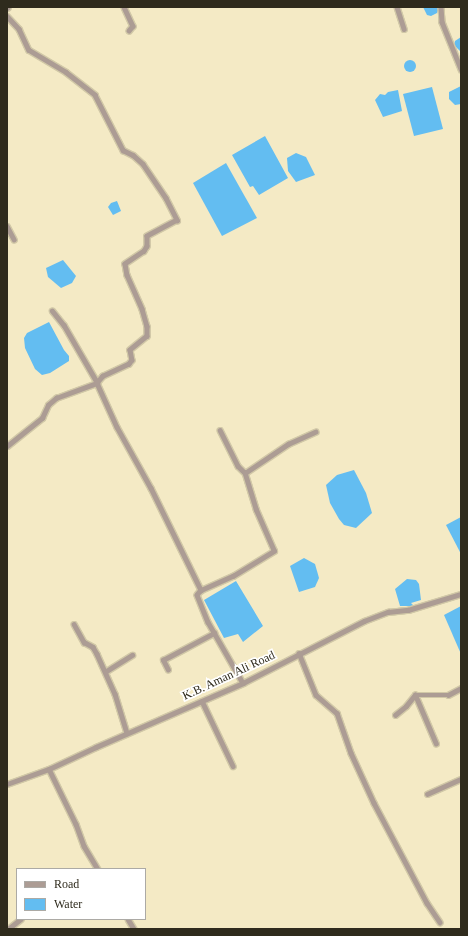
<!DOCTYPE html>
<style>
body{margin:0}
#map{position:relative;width:468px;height:936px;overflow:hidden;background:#f4eac5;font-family:"Times New Roman",serif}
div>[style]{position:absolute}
.water>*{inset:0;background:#63bdf1}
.round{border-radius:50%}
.roads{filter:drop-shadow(1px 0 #d1c8a7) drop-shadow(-1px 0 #d1c8a7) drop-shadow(0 1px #d1c8a7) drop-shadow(0 -1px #d1c8a7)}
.minor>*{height:4.5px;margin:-2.25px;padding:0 2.25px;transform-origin:2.25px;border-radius:2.25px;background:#ac9c94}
span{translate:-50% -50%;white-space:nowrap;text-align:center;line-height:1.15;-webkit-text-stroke:3.5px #fff;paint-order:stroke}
.street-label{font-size:12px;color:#2f2b1d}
.frame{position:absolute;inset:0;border:8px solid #2f2b1d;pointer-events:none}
.legend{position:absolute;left:16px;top:868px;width:130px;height:52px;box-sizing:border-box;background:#fff;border:1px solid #acaaa5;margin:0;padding:5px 7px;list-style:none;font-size:12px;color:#2f2b1d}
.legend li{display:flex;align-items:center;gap:8px;height:20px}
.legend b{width:20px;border:1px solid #acaaa5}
</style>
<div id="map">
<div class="water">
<i style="clip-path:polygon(423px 7px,439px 7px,439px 8px,437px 13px,431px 16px,427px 15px)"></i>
<i style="clip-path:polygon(461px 37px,461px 52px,454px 45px,455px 41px)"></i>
<i class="round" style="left:404px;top:60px;width:12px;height:12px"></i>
<i style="clip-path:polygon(461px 86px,461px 104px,455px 105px,449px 99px,449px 92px)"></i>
<i style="clip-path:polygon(432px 87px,443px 129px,414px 136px,403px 94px)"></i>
<i style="clip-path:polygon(398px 90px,402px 111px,383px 117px,375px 100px,380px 94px,385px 95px,388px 92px)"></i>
<i style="clip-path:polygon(265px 136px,288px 178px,259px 195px,253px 186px,250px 187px,232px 155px)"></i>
<i style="clip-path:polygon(296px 153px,306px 157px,315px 175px,296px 182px,288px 171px,287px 158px)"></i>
<i style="clip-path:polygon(226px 163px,257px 218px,222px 236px,193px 183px)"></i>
<i style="clip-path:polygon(117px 201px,121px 211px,113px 215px,108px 207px,111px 203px)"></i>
<i style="clip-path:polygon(63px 260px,76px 276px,72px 283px,61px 288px,48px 277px,46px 268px)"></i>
<i style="clip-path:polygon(49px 322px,64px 350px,69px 356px,69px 361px,50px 373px,42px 375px,35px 369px,25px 348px,24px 338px,27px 333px)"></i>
<i style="clip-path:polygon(354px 470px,366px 493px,372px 513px,356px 528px,344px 525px,339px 519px,330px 503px,326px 485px,337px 475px)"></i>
<i style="clip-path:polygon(461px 517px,461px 554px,446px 525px)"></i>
<i style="clip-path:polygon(304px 558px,315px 564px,319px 578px,315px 587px,299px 592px,290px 566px)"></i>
<i style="clip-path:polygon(407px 579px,416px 580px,419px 584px,421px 600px,411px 603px,414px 606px,400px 606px,395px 589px)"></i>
<i style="clip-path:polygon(236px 581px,263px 626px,243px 642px,238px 634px,224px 638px,204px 600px)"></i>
<i style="clip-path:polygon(461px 606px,461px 654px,444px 615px)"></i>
</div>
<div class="roads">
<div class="minor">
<i style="left:124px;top:7px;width:21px;rotate:65deg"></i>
<i style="left:133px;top:26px;width:6px;rotate:129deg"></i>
<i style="left:397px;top:7px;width:23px;rotate:72deg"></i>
<i style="left:441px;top:7px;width:15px;rotate:86deg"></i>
<i style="left:442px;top:22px;width:51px;rotate:68deg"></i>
<i style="left:7px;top:8px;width:1px;rotate:-45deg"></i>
<i style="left:7px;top:16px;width:18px;rotate:47deg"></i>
<i style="left:19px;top:29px;width:23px;rotate:65deg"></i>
<i style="left:29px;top:50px;width:43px;rotate:30.7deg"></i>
<i style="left:66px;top:72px;width:37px;rotate:38deg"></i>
<i style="left:95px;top:95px;width:62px;rotate:63deg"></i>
<i style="left:123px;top:150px;width:11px;rotate:27deg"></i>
<i style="left:133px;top:155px;width:13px;rotate:42deg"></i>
<i style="left:143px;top:164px;width:41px;rotate:55.9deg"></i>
<i style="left:166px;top:198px;width:25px;rotate:63deg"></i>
<i style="left:177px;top:220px;width:34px;rotate:152deg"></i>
<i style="left:147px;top:236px;width:10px;rotate:90deg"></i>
<i style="left:147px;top:246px;width:6px;rotate:121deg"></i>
<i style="left:144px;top:251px;width:23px;rotate:146deg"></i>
<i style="left:125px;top:264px;width:11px;rotate:80deg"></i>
<i style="left:127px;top:275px;width:37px;rotate:66deg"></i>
<i style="left:142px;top:309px;width:18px;rotate:74deg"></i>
<i style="left:147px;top:326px;width:10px;rotate:90deg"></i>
<i style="left:147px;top:336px;width:22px;rotate:141deg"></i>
<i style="left:130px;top:350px;width:10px;rotate:79deg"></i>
<i style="left:132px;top:360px;width:5px;rotate:127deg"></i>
<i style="left:129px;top:364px;width:29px;rotate:155deg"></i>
<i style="left:103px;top:376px;width:9px;rotate:131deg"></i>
<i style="left:97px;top:383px;width:48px;rotate:65.6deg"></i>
<i style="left:117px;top:427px;width:70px;rotate:60.9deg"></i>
<i style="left:151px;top:488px;width:114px;rotate:63.9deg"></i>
<i style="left:201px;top:590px;width:6px;rotate:129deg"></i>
<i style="left:197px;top:595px;width:29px;rotate:68deg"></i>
<i style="left:208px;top:622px;width:70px;rotate:60.2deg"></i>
<i style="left:7px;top:226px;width:15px;rotate:62deg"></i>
<i style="left:220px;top:430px;width:40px;rotate:63.4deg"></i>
<i style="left:238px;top:466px;width:10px;rotate:45deg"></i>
<i style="left:7px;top:446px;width:45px;rotate:-38.7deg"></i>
<i style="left:42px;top:418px;width:14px;rotate:-65deg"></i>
<i style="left:48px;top:405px;width:11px;rotate:-41deg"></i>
<i style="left:56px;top:398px;width:44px;rotate:-20.1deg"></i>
<i style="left:97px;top:383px;width:66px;rotate:-120.1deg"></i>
<i style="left:64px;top:326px;width:19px;rotate:-129deg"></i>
<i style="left:201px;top:590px;width:35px;rotate:-24deg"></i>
<i style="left:233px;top:576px;width:48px;rotate:-31.4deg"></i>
<i style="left:274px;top:551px;width:45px;rotate:-113.7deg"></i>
<i style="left:256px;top:510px;width:39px;rotate:-107deg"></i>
<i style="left:245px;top:473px;width:52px;rotate:-34deg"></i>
<i style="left:288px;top:444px;width:30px;rotate:-24deg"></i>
<i style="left:74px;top:624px;width:21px;rotate:61deg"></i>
<i style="left:84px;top:642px;width:10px;rotate:29deg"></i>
<i style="left:93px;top:647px;width:8px;rotate:60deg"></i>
<i style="left:97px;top:654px;width:44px;rotate:65.8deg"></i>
<i style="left:115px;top:694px;width:41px;rotate:72.9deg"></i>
<i style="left:299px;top:653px;width:45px;rotate:68deg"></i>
<i style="left:316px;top:695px;width:28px;rotate:41deg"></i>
<i style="left:337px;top:713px;width:42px;rotate:70.7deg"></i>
<i style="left:351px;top:753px;width:55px;rotate:65.3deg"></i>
<i style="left:374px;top:803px;width:113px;rotate:62.1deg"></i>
<i style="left:427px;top:903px;width:23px;rotate:56deg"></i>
<i style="left:168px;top:670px;width:11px;rotate:-117deg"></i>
<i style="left:163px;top:660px;width:58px;rotate:-27.9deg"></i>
<i style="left:105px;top:672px;width:32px;rotate:-32deg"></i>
<i style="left:202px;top:701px;width:72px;rotate:64.5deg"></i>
<i style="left:395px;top:715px;width:14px;rotate:-39deg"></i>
<i style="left:406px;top:706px;width:14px;rotate:-51deg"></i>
<i style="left:436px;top:744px;width:53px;rotate:-113.2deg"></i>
<i style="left:415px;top:695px;width:33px"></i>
<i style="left:448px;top:695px;width:15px;rotate:-28deg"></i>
<i style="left:49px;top:769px;width:61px;rotate:63.9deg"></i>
<i style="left:76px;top:824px;width:23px;rotate:70deg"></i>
<i style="left:84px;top:846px;width:27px;rotate:59deg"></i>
<i style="left:7px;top:784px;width:45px;rotate:-19.7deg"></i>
<i style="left:49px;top:769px;width:52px;rotate:-25.1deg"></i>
<i style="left:96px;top:747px;width:160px;rotate:-23.5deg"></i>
<i style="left:243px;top:683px;width:136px;rotate:-27.1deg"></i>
<i style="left:364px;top:621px;width:26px;rotate:-21deg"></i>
<i style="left:388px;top:612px;width:20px;rotate:-6deg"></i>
<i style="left:408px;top:610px;width:55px;rotate:-16.8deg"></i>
<i style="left:427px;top:794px;width:37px;rotate:-24deg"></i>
<i style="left:128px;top:919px;width:12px;rotate:59deg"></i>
<i style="left:8px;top:929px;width:16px;rotate:-38deg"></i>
</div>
</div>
<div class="street-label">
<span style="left:229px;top:676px;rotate:-25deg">K.B. Aman Ali Road</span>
</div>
<div class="frame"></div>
<ul class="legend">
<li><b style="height:5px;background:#ac9c94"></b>Road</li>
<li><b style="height:11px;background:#63bdf1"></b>Water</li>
</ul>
</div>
